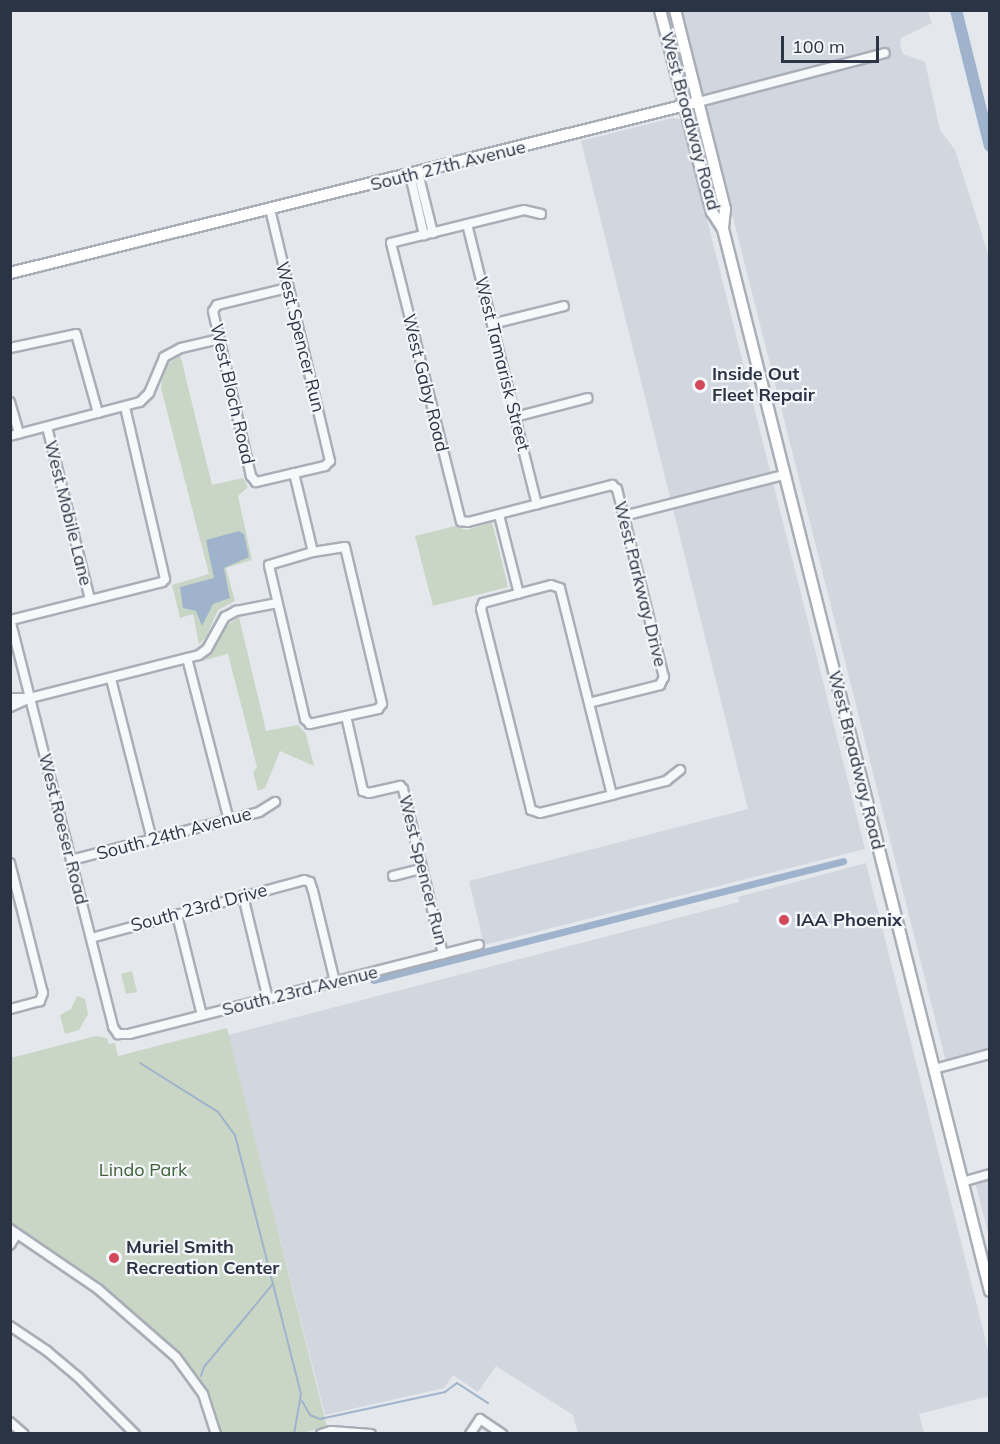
<!DOCTYPE html>
<style>
body{margin:0}
#map{position:relative;width:1000px;height:1444px;overflow:hidden;background:#e4e7ec;font-family:Mulish,sans-serif}
div>[style]{position:absolute}
.built>*{inset:0;background:#d2d6de}
.green>*{inset:0;background:#c9d6c5}
.water>*{inset:0;background:#9fb4cc}
.stream>*{height:2px;margin:-1px;padding:0 1px;transform-origin:1px;border-radius:1px;background:#9fb4cc}
.canal>*{height:7px;margin:-3.5px;padding:0 3.5px;transform-origin:3.5px;border-radius:3.5px;background:#9fb4cc}
.river>*{height:12px;margin:-6px;padding:0 6px;transform-origin:6px;border-radius:6px;background:#9fb4cc}
.roads{filter:drop-shadow(2px 0 #a9aeb7) drop-shadow(-2px 0 #a9aeb7) drop-shadow(0 2px #a9aeb7) drop-shadow(0 -2px #a9aeb7)}
.minor>*{height:8px;margin:-4px;padding:0 4px;transform-origin:4px;border-radius:4px;background:#f7f8fa}
.major>*{height:10px;margin:-5px;padding:0 5px;transform-origin:5px;border-radius:5px;background:#fff}
.dots>*{width:16px;height:16px;translate:-50% -50%;box-sizing:border-box;border:3px solid #f4f6f9;border-radius:50%}
span{translate:-50% -50%;white-space:nowrap;text-align:center;line-height:1.15;-webkit-text-stroke:4.5px #f4f6f9;paint-order:stroke}
.street-label{font-size:18px;color:#2b3445}
.poi-label{font-size:18px;color:#2b3445;font-weight:700}
.left{translate:0 -50%;text-align:left}
.park-label{font-size:18px;color:#3f6138}
.frame{position:absolute;inset:0;border:12px solid #2b3445;pointer-events:none}
.scale{position:absolute;left:781px;top:36px;width:98px;height:27px;box-sizing:border-box;border:3px solid #2b3445;border-top:0;padding-left:8px;font-size:18px;line-height:21px;white-space:nowrap;color:#2b3445;-webkit-text-stroke:4px #f4f6f9;paint-order:stroke}
</style>
<div id="map">
<div class="built">
<i style="clip-path:polygon(681px 11px,928px 11px,932px 23px,901px 38px,900px 45px,903px 54px,925px 62px,940px 130px,955px 150px,990px 260px,989px 1049px,946px 1062px)"></i>
<i style="clip-path:polygon(672px 118px,679px 119px,683px 124px,865px 849px,484px 945px,469px 881px,748px 809px,581px 141px)"></i>
<i style="clip-path:polygon(866px 863px,989px 1354px,989px 1396px,919px 1414px,924px 1433px,578px 1433px,573px 1415px,496px 1366px,478px 1392px,453px 1375px,444px 1388px,325px 1415px,228px 1035px,739px 902px,738px 897px)"></i>
<i style="clip-path:polygon(989px 1177px,989px 1237px,975px 1181px)"></i>
</div>
<div class="green">
<i style="clip-path:polygon(180px 354px,212px 485px,243px 478px,248px 487px,238px 496px,252px 560px,226px 568px,235px 601px,218px 610px,206px 637px,199px 644px,193px 614px,180px 618px,172px 585px,209px 574px,161px 388px,164px 368px)"></i>
<i style="clip-path:polygon(492px 522px,508px 587px,433px 606px,415px 536px,455px 526px,466px 530px)"></i>
<i style="clip-path:polygon(239px 617px,266px 731px,298px 725px,306px 734px,314px 766px,280px 751px,265px 788px,258px 791px,253px 772px,257px 767px,228px 654px,205px 660px,217px 645px,223px 628px)"></i>
<i style="clip-path:polygon(132px 971px,137px 992px,126px 994px,121px 974px)"></i>
<i style="clip-path:polygon(77px 996px,85px 999px,88px 1014px,79px 1030px,65px 1034px,60px 1015px,71px 1009px)"></i>
<i style="clip-path:polygon(227px 1028px,327px 1427px,301px 1433px,221px 1433px,207px 1392px,180px 1355px,101px 1284px,11px 1222px,11px 1058px,96px 1036px,107px 1038px,109px 1044px,115px 1043px,118px 1056px)"></i>
</div>
<div class="water">
<i style="clip-path:polygon(239px 531px,244px 534px,249px 557px,224px 568px,230px 598px,213px 604px,202px 626px,196px 611px,183px 608px,180px 587px,214px 578px,206px 540px)"></i>
</div>
<div class="stream">
<i style="left:140px;top:1063px;width:92px;rotate:32.1deg"></i>
<i style="left:218px;top:1112px;width:29px;rotate:54deg"></i>
<i style="left:235px;top:1135px;width:267px;rotate:75.7deg"></i>
<i style="left:301px;top:1394px;width:41px;rotate:99.9deg"></i>
<i style="left:201px;top:1376px;width:9px;rotate:-72deg"></i>
<i style="left:204px;top:1367px;width:108px;rotate:-50.3deg"></i>
<i style="left:302px;top:1401px;width:16px;rotate:60deg"></i>
<i style="left:310px;top:1415px;width:11px;rotate:22deg"></i>
<i style="left:320px;top:1419px;width:128px;rotate:-12.2deg"></i>
<i style="left:445px;top:1392px;width:15px;rotate:-37deg"></i>
<i style="left:457px;top:1383px;width:37px;rotate:33deg"></i>
</div>
<div class="canal">
<i style="left:373px;top:980px;width:485px;rotate:-14.2deg"></i>
</div>
<div class="river">
<i style="left:956px;top:10px;width:140px;rotate:76deg"></i>
</div>
<div class="roads">
<div class="minor">
<i style="left:698px;top:102px;width:193px;rotate:-14.7deg"></i>
<i style="left:418px;top:173px;width:62px;rotate:76deg"></i>
<i style="left:410px;top:175px;width:62px;rotate:76.9deg"></i>
<i style="left:270px;top:209px;width:259px;rotate:76.6deg"></i>
<i style="left:330px;top:461px;width:7px;rotate:135deg"></i>
<i style="left:325px;top:466px;width:71px;rotate:166.9deg"></i>
<i style="left:256px;top:482px;width:8px;rotate:-130deg"></i>
<i style="left:251px;top:476px;width:169px;rotate:-103deg"></i>
<i style="left:213px;top:311px;width:7px;rotate:-56deg"></i>
<i style="left:217px;top:305px;width:73px;rotate:-13.5deg"></i>
<i style="left:541px;top:214px;width:17px;rotate:-167deg"></i>
<i style="left:524px;top:210px;width:137px;rotate:166.1deg"></i>
<i style="left:391px;top:243px;width:287px;rotate:75.9deg"></i>
<i style="left:461px;top:521px;width:7px;rotate:8deg"></i>
<i style="left:468px;top:522px;width:149px;rotate:-14.4deg"></i>
<i style="left:612px;top:485px;width:6px;rotate:39deg"></i>
<i style="left:617px;top:489px;width:194px;rotate:76deg"></i>
<i style="left:664px;top:677px;width:9px;rotate:117deg"></i>
<i style="left:660px;top:685px;width:73px;rotate:165.8deg"></i>
<i style="left:467px;top:224px;width:289px;rotate:76deg"></i>
<i style="left:492px;top:324px;width:74px;rotate:-14deg"></i>
<i style="left:10px;top:348px;width:67px;rotate:-12deg"></i>
<i style="left:76px;top:334px;width:82px;rotate:74.4deg"></i>
<i style="left:10px;top:402px;width:33px;rotate:74deg"></i>
<i style="left:515px;top:417px;width:75px;rotate:-14.6deg"></i>
<i style="left:47px;top:427px;width:177px;rotate:76deg"></i>
<i style="left:10px;top:436px;width:134px;rotate:-14.7deg"></i>
<i style="left:140px;top:402px;width:13px;rotate:-45deg"></i>
<i style="left:149px;top:393px;width:39px;rotate:-67deg"></i>
<i style="left:164px;top:357px;width:19px;rotate:-28deg"></i>
<i style="left:181px;top:348px;width:39px;rotate:-13deg"></i>
<i style="left:294px;top:473px;width:81px;rotate:76.5deg"></i>
<i style="left:499px;top:515px;width:81px;rotate:75.8deg"></i>
<i style="left:624px;top:516px;width:165px;rotate:-14.4deg"></i>
<i style="left:345px;top:547px;width:161px;rotate:76.7deg"></i>
<i style="left:382px;top:704px;width:6px;rotate:129deg"></i>
<i style="left:378px;top:709px;width:70px;rotate:167.6deg"></i>
<i style="left:310px;top:724px;width:7px;rotate:-135deg"></i>
<i style="left:305px;top:719px;width:158px;rotate:-103.2deg"></i>
<i style="left:269px;top:565px;width:46px;rotate:-16.5deg"></i>
<i style="left:313px;top:552px;width:32px;rotate:-9deg"></i>
<i style="left:10px;top:619px;width:421px;rotate:75.8deg"></i>
<i style="left:113px;top:1027px;width:9px;rotate:54deg"></i>
<i style="left:118px;top:1034px;width:11px"></i>
<i style="left:129px;top:1034px;width:361px;rotate:-14.3deg"></i>
<i style="left:11px;top:620px;width:156px;rotate:-14.1deg"></i>
<i style="left:162px;top:582px;width:4px;rotate:-45deg"></i>
<i style="left:165px;top:579px;width:177px;rotate:-103.1deg"></i>
<i style="left:187px;top:658px;width:167px;rotate:75.5deg"></i>
<i style="left:111px;top:679px;width:166px;rotate:75.7deg"></i>
<i style="left:10px;top:698px;width:20px"></i>
<i style="left:10px;top:707px;width:22px;rotate:-24deg"></i>
<i style="left:30px;top:698px;width:174px;rotate:-14.3deg"></i>
<i style="left:199px;top:655px;width:10px;rotate:-37deg"></i>
<i style="left:207px;top:649px;width:37px;rotate:-61deg"></i>
<i style="left:225px;top:617px;width:13px;rotate:-29deg"></i>
<i style="left:236px;top:611px;width:42px;rotate:-11deg"></i>
<i style="left:346px;top:716px;width:77px;rotate:77.2deg"></i>
<i style="left:363px;top:791px;width:6px;rotate:18deg"></i>
<i style="left:369px;top:793px;width:32px;rotate:-13deg"></i>
<i style="left:400px;top:786px;width:4px;rotate:45deg"></i>
<i style="left:403px;top:789px;width:170px;rotate:76.4deg"></i>
<i style="left:612px;top:795px;width:213px;rotate:-104.1deg"></i>
<i style="left:560px;top:588px;width:9px;rotate:-162deg"></i>
<i style="left:551px;top:585px;width:70px;rotate:165.2deg"></i>
<i style="left:483px;top:603px;width:6px;rotate:108deg"></i>
<i style="left:481px;top:609px;width:207px;rotate:76deg"></i>
<i style="left:531px;top:810px;width:9px;rotate:18deg"></i>
<i style="left:540px;top:813px;width:74px;rotate:-14deg"></i>
<i style="left:612px;top:795px;width:56px;rotate:-14.5deg"></i>
<i style="left:666px;top:781px;width:18px;rotate:-38deg"></i>
<i style="left:71px;top:860px;width:194px;rotate:-14.3deg"></i>
<i style="left:259px;top:812px;width:19px;rotate:-32deg"></i>
<i style="left:10px;top:863px;width:134px;rotate:75.8deg"></i>
<i style="left:43px;top:993px;width:9px;rotate:111deg"></i>
<i style="left:40px;top:1001px;width:31px;rotate:165deg"></i>
<i style="left:393px;top:876px;width:30px;rotate:-14deg"></i>
<i style="left:243px;top:896px;width:106px;rotate:76.4deg"></i>
<i style="left:177px;top:915px;width:103px;rotate:76deg"></i>
<i style="left:91px;top:938px;width:221px;rotate:-15.2deg"></i>
<i style="left:304px;top:880px;width:6px;rotate:18deg"></i>
<i style="left:310px;top:882px;width:9px;rotate:72deg"></i>
<i style="left:313px;top:891px;width:94px;rotate:76.4deg"></i>
<i style="left:934px;top:1069px;width:58px;rotate:-15deg"></i>
<i style="left:962px;top:1182px;width:29px;rotate:-16deg"></i>
<i style="left:10px;top:1229px;width:107px;rotate:34.3deg"></i>
<i style="left:98px;top:1289px;width:103px;rotate:41.1deg"></i>
<i style="left:176px;top:1357px;width:46px;rotate:53.9deg"></i>
<i style="left:203px;top:1394px;width:42px;rotate:72deg"></i>
<i style="left:10px;top:1245px;width:13px;rotate:-58deg"></i>
<i style="left:10px;top:1326px;width:45px;rotate:34deg"></i>
<i style="left:47px;top:1351px;width:40px;rotate:40deg"></i>
<i style="left:78px;top:1377px;width:81px;rotate:45deg"></i>
<i style="left:10px;top:1422px;width:18px;rotate:41deg"></i>
<i style="left:321px;top:1434px;width:10px;rotate:-17deg"></i>
<i style="left:331px;top:1431px;width:40px;rotate:4.3deg"></i>
<i style="left:470px;top:1434px;width:18px;rotate:-56deg"></i>
<i style="left:480px;top:1419px;width:27px;rotate:34deg"></i>
</div>
<div class="major">
<i style="left:660px;top:10px;width:209px;rotate:75.6deg"></i>
<i style="left:712px;top:212px;width:20px;rotate:57deg"></i>
<i style="left:723px;top:229px;width:1095px;rotate:75.89deg"></i>
<i style="left:675px;top:10px;width:205px;rotate:75.9deg"></i>
<i style="left:725px;top:209px;width:20px;rotate:96deg"></i>
<i style="left:10px;top:273px;width:709px;rotate:-13.96deg"></i>
</div>
</div>
<div class="dots">
<i style="left:700px;top:385px;background:#d1495b"></i>
<i style="left:784px;top:920px;background:#d1495b"></i>
<i style="left:114px;top:1258px;background:#d1495b"></i>
</div>
<div class="street-label">
<span style="left:690px;top:121px;rotate:75deg">West Broadway Road</span>
<span style="left:448px;top:166px;rotate:-14deg">South 27th Avenue</span>
<span style="left:300px;top:337px;rotate:76deg">West Spencer Run</span>
<span style="left:502px;top:364px;rotate:76deg">West Tamarisk Street</span>
<span style="left:425px;top:383px;rotate:76deg">West Gaby Road</span>
<span style="left:232px;top:394px;rotate:77deg">West Bloch Road</span>
<span style="left:68px;top:513px;rotate:76deg">West Mobile Lane</span>
<span style="left:640px;top:584px;rotate:76deg">West Parkway Drive</span>
<span style="left:856px;top:760px;rotate:76deg">West Broadway Road</span>
<span style="left:63px;top:829px;rotate:76deg">West Roeser Road</span>
<span style="left:174px;top:834px;rotate:-15deg">South 24th Avenue</span>
<span style="left:423px;top:870px;rotate:76deg">West Spencer Run</span>
<span style="left:199px;top:908px;rotate:-15deg">South 23rd Drive</span>
<span style="left:300px;top:991px;rotate:-14deg">South 23rd Avenue</span>
</div>
<div class="poi-label">
<span class="left" style="left:712px;top:385px">Inside Out<br>Fleet Repair</span>
<span class="left" style="left:796px;top:920px">IAA Phoenix</span>
<span class="left" style="left:126px;top:1258px">Muriel Smith<br>Recreation Center</span>
</div>
<div class="park-label">
<span style="left:143px;top:1170px">Lindo Park</span>
</div>
<div class="frame"></div>
<div class="scale">100 m</div>
</div>
